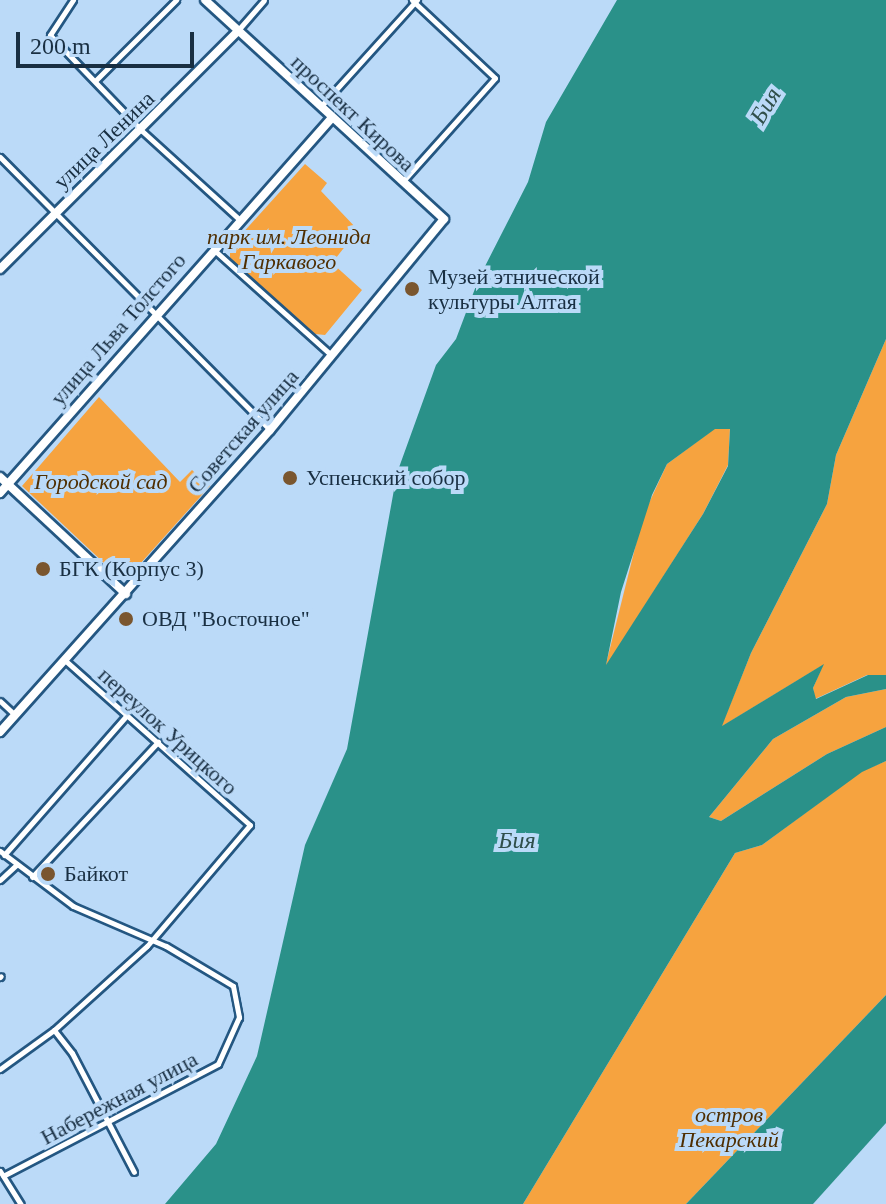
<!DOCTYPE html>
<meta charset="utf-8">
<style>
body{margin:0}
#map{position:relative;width:886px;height:1204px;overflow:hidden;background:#bbdaf8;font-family:"Times New Roman",serif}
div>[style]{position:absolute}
.green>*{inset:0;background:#f6a33f}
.water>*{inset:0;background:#2a9189}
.roads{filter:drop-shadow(2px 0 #245782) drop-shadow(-2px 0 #245782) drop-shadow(0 2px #245782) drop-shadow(0 -2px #245782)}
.street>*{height:5px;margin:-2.5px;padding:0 2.5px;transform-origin:2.5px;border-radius:2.5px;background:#fff}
.secondary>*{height:8px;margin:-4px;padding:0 4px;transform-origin:4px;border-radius:4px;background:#fff}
.dots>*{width:22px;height:22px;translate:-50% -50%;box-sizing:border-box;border:4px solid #bbdaf8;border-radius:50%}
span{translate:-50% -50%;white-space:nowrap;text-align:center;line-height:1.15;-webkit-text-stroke:8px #bbdaf8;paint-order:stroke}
.street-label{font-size:22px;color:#192f42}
.park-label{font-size:22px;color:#4f2e00;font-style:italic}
.poi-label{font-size:22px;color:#192f42}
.left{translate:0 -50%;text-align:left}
.water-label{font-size:24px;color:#304f4b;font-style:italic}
.scale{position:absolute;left:16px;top:32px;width:178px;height:36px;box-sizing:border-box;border:4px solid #192f42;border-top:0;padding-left:10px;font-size:24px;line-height:28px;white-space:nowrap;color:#192f42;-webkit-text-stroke:6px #bbdaf8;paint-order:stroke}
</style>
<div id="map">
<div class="green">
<i style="clip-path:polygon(305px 164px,327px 183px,321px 191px,358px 230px,332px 263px,362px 290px,325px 335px,315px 334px,230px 259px,230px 247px)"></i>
<i style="clip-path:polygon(886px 339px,886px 675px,867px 675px,815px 699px,813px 688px,823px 665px,721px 727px,751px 653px,827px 504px,836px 455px)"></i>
<i style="clip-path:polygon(99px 397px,180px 482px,192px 470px,210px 486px,131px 574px,104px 563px,22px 486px)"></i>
<i style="clip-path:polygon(730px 428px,728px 465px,703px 514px,605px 668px,643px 516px,667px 464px,714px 429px)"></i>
<i style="clip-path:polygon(886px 689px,886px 727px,827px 754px,721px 821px,709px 817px,773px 739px,846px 697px)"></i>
<i style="clip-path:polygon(886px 761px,886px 995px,686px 1204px,523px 1204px,735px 853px,762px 845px,862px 771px)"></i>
</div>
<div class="water">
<i style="clip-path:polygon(evenodd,617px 0,886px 0,886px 339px,836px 455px,827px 504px,751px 653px,722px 726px,824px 664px,813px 688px,816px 699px,868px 675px,886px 675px,886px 689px,846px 697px,773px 739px,709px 817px,721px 821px,827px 754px,886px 727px,886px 761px,862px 772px,762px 845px,735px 853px,523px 1204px,165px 1204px,216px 1144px,257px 1056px,305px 845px,347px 749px,397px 473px,436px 365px,456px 339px,479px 278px,528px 182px,546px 122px,617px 0,715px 429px,730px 429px,728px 466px,703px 514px,606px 665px,621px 592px,652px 495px,667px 464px,715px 429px)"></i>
<i style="clip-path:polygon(886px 995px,886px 1123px,813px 1204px,686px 1204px)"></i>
</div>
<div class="roads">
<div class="street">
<i style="left:73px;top:0;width:42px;rotate:123.3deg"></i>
<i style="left:50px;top:35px;width:132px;rotate:46.2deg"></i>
<i style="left:141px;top:130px;width:134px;rotate:42.3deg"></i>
<i style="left:239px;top:29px;width:38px;rotate:-49deg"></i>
<i style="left:95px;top:81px;width:115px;rotate:-45deg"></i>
<i style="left:322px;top:105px;width:142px;rotate:-47.9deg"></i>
<i style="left:0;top:157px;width:384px;rotate:45.3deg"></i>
<i style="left:403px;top:181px;width:138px;rotate:-48.2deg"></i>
<i style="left:495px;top:78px;width:114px;rotate:-136.8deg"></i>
<i style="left:213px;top:249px;width:159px;rotate:41.9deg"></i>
<i style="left:0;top:701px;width:21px;rotate:43deg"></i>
<i style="left:0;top:851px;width:91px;rotate:37deg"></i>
<i style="left:73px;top:906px;width:101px;rotate:23.3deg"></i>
<i style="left:166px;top:946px;width:78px;rotate:30.8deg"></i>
<i style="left:233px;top:986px;width:32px;rotate:79deg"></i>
<i style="left:239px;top:1017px;width:51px;rotate:114.1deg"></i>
<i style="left:218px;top:1064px;width:242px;rotate:152.5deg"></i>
<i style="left:4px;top:855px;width:186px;rotate:-48.7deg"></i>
<i style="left:32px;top:877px;width:185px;rotate:-47deg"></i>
<i style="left:0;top:880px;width:23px;rotate:-43deg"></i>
<i style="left:0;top:977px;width:1px;rotate:-45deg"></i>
<i style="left:54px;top:1030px;width:29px;rotate:52deg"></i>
<i style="left:72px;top:1053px;width:134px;rotate:62.5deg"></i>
<i style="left:0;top:1069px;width:67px;rotate:-35.8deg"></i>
<i style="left:54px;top:1030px;width:125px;rotate:-42.1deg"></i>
<i style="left:147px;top:946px;width:159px;rotate:-49.6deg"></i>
<i style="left:250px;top:825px;width:248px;rotate:-138.3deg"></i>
<i style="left:0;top:1171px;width:39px;rotate:58deg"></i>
</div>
<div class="secondary">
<i style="left:0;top:269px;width:335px;rotate:-45deg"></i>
<i style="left:0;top:477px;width:172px;rotate:42.9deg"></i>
<i style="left:0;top:493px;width:498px;rotate:-48.5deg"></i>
<i style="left:0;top:732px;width:405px;rotate:-48.2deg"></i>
<i style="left:270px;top:430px;width:273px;rotate:-50.5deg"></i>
<i style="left:444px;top:219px;width:324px;rotate:-137.5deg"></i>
</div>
</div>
<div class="dots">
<i style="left:412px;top:289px;background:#7a562f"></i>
<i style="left:290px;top:478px;background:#7a562f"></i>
<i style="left:43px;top:569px;background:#7a562f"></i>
<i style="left:126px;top:619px;background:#7a562f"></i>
<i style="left:48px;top:874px;background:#7a562f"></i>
</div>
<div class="street-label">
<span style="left:353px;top:113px;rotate:43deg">проспект Кирова</span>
<span style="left:104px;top:140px;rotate:-44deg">улица Ленина</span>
<span style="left:118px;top:329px;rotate:-49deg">улица Льва Толстого</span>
<span style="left:243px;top:431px;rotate:-49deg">Советская улица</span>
<span style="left:168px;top:731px;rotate:42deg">переулок Урицкого</span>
<span style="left:119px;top:1098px;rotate:-28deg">Набережная улица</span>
</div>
<div class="park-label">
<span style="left:289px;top:249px">парк им. Леонида<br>Гаркавого</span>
<span style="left:101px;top:482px">Городской сад</span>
<span style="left:729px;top:1127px">остров<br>Пекарский</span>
</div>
<div class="poi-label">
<span class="left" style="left:428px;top:289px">Музей этнической<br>культуры Алтая</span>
<span class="left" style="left:306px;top:478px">Успенский собор</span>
<span class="left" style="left:59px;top:569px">БГК (Корпус 3)</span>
<span class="left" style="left:142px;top:619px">ОВД "Восточное"</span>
<span class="left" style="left:64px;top:874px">Байкот</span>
</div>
<div class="water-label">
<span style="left:766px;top:106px;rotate:-59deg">Бия</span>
<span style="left:517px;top:841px">Бия</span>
</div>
<div class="scale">200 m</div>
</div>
